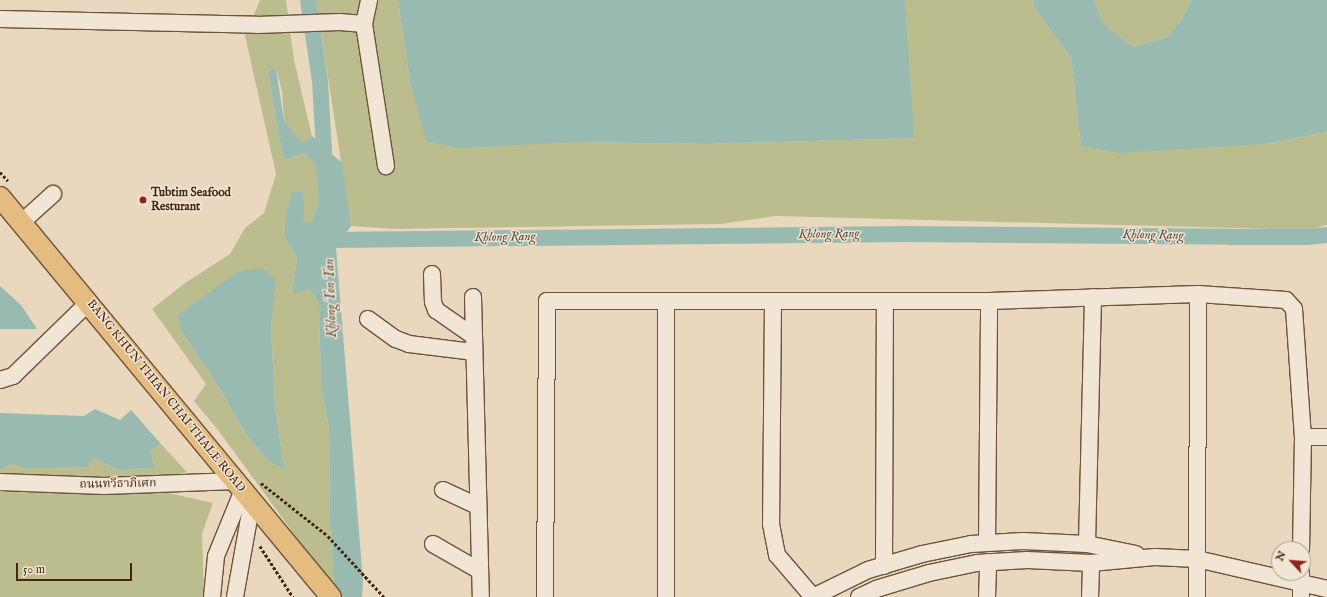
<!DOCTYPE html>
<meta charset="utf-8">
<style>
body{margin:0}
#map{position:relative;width:1327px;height:597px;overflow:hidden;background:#ead8be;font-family:"IM FELL English","Noto Serif Thai",serif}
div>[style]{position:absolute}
.green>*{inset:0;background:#bcbd8e}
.water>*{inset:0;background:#98bab0}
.canal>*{height:16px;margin:-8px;padding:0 8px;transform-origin:8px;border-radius:8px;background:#98bab0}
.path>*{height:2.5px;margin-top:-1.25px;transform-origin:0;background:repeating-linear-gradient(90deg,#45270f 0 3px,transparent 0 5px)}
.roads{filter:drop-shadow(1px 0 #6e533b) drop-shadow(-1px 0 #6e533b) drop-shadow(0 1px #6e533b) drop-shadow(0 -1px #6e533b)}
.minor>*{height:16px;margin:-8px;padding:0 8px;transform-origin:8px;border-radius:8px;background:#f1e6d5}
.major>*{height:20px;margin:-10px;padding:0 10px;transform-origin:10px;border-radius:10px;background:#e5bc7f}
.dots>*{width:11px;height:11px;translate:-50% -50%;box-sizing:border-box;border:2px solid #f1e6d5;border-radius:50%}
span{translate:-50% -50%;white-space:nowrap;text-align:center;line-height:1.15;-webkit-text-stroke:3px #f1e6d5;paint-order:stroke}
.poi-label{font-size:12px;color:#45270f;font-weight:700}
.left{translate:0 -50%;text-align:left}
.street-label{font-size:12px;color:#45270f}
.water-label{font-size:13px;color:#5a4c37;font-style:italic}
.north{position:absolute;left:1271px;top:541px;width:40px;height:40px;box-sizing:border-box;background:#f1e6d5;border:1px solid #ac9a86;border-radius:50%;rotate:296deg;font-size:11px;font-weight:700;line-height:16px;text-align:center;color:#45270f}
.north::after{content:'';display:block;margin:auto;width:14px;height:18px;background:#8f2418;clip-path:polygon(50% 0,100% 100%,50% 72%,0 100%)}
.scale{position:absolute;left:16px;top:563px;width:116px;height:18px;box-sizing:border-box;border:2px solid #45270f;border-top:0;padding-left:5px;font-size:12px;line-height:14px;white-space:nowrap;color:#45270f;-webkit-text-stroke:3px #f1e6d5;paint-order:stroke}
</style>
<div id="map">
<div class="green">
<i style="clip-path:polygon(evenodd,260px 0,286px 0,294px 60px,312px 136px,303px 144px,284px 121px,282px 91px,276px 68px,268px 71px,282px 152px,286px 160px,303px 153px,315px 163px,319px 202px,311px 222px,304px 223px,303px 209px,285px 218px,285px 237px,297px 258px,292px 292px,310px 290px,319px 303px,321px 386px,329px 428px,330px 524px,334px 582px,321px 571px,218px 430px,194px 401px,206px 384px,152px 309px,185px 283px,230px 254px,245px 228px,264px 213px,276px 174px,245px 36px,260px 0,276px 280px,271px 326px,275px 404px,284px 469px,271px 463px,247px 436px,215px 381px,182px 332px,276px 280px)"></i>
<i style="clip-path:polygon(316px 0,398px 0,410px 81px,578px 142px,706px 144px,913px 138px,905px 0,1034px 0,1033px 5px,1071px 58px,1081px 146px,1265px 144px,1327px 132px,1327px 225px,1307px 230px,776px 216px,720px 224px,395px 229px,351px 226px)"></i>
<i style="clip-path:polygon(1094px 0,1191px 0,1181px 21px,1165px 38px,1133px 47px,1102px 22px)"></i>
<i style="clip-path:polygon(161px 444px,187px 472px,158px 480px,0 477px,0 470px,11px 464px,22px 468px,95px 458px,117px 470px,155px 468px,150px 450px)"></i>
<i style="clip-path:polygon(0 492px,168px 493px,213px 503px,202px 534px,204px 597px,0 597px)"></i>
</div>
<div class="water">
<i style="clip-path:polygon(398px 0,905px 0,914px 138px,706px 144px,578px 142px,459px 148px,426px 141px,410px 81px)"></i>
<i style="clip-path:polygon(1034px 0,1094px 0,1102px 22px,1133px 47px,1165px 38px,1181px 21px,1191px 0,1327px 0,1327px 132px,1265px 144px,1119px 153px,1081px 146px,1071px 58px,1033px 5px)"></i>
<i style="clip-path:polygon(276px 68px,284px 121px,303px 143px,312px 136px,342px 163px,351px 226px,336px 248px,363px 581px,362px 597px,335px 597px,330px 524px,329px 428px,321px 386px,319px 303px,310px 290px,292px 293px,297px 258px,285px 237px,285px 218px,292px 192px,303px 192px,304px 222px,311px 222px,319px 202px,315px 163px,303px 153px,286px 160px,282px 152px,268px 71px)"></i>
<i style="clip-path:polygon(262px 268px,276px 280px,271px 327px,275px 404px,284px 469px,271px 463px,247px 436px,215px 381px,182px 332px,177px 316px,237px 272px)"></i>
<i style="clip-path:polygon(0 286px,21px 305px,37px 329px,0 329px)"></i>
<i style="clip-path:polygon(95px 409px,120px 420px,131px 410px,161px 444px,150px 450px,155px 468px,117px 470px,95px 458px,90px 461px,88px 467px,22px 468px,11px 464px,0 470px,0 413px,84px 416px)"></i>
</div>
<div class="canal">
<i style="left:308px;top:0;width:82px;rotate:81.6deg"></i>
<i style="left:320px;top:81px;width:86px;rotate:86.7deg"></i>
<i style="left:330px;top:240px;width:576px;rotate:-0.6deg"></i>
<i style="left:906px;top:234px;width:325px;rotate:0.5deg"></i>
<i style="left:1231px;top:237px;width:77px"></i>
<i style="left:1308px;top:237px;width:19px;rotate:-6deg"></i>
</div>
<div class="path">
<i style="left:0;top:172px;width:12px;rotate:48deg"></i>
<i style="left:261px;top:483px;width:85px;rotate:38.3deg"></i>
<i style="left:328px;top:536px;width:83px;rotate:47.4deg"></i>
<i style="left:260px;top:546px;width:61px;rotate:57.1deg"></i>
</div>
<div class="roads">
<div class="minor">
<i style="left:0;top:19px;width:257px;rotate:1.3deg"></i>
<i style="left:257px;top:25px;width:83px;rotate:-2.1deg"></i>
<i style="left:340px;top:22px;width:24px;rotate:5deg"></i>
<i style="left:364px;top:24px;width:25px;rotate:-78deg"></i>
<i style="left:364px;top:24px;width:144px;rotate:81.2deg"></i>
<i style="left:22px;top:222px;width:42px;rotate:-42.1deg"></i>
<i style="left:432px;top:274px;width:28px;rotate:88deg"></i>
<i style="left:433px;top:302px;width:9px;rotate:69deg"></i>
<i style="left:436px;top:310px;width:44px;rotate:34.8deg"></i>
<i style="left:473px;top:297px;width:300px;rotate:88.5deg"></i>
<i style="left:773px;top:301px;width:223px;rotate:90.5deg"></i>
<i style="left:771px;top:524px;width:32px;rotate:79deg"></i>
<i style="left:777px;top:555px;width:55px;rotate:49.4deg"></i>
<i style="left:368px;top:319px;width:34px;rotate:36deg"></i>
<i style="left:396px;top:339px;width:14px;rotate:21deg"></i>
<i style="left:409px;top:344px;width:64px;rotate:7.1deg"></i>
<i style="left:0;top:380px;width:14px;rotate:-17deg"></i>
<i style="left:13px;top:376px;width:106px;rotate:-44.2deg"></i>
<i style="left:1303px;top:437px;width:24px"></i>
<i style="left:0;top:482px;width:104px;rotate:2.2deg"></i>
<i style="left:104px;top:486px;width:132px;rotate:-2.2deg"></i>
<i style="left:443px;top:490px;width:38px;rotate:25deg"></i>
<i style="left:987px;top:543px;width:242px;rotate:-89.5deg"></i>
<i style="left:989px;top:301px;width:209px;rotate:-1.9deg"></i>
<i style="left:1198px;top:294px;width:88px;rotate:3.9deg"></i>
<i style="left:1286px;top:300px;width:12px;rotate:48deg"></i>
<i style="left:1294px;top:309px;width:128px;rotate:86deg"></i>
<i style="left:1303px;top:437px;width:112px;rotate:91deg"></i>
<i style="left:433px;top:544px;width:54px;rotate:29.9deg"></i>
<i style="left:1087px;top:544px;width:247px;rotate:-88.6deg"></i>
<i style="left:884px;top:566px;width:265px;rotate:-89.8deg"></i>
<i style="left:212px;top:597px;width:41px;rotate:-84.4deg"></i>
<i style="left:216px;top:556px;width:71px;rotate:-67.8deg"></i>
<i style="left:235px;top:597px;width:97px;rotate:-79.9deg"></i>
<i style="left:545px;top:597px;width:296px;rotate:-89.6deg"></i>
<i style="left:547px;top:301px;width:442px"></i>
<i style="left:666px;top:597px;width:296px;rotate:-90deg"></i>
<i style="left:813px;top:597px;width:61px;rotate:-26.1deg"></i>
<i style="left:868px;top:570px;width:56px;rotate:-16.5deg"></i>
<i style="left:922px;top:554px;width:50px;rotate:-11.5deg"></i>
<i style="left:971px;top:544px;width:52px;rotate:-3.3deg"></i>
<i style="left:1023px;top:541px;width:64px;rotate:2.7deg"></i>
<i style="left:1087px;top:544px;width:50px;rotate:11.5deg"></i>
<i style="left:859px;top:597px;width:19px;rotate:-25deg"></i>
<i style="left:876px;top:589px;width:55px;rotate:-16.8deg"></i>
<i style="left:929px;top:573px;width:49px;rotate:-11.8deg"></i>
<i style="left:977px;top:563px;width:50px;rotate:-3.4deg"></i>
<i style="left:1027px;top:560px;width:64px;rotate:2.7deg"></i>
<i style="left:1091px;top:563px;width:64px;rotate:-5.4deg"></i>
<i style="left:1155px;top:557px;width:42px;rotate:2.7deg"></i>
<i style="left:1197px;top:559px;width:133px;rotate:13deg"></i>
<i style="left:987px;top:597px;width:35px;rotate:-88deg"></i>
<i style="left:1090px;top:597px;width:34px;rotate:-88deg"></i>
<i style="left:1197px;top:597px;width:303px;rotate:-89.8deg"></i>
<i style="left:1301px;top:597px;width:24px;rotate:-90deg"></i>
</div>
<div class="major">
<i style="left:0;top:197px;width:519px;rotate:50.39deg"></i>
</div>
</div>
<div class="dots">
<i style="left:143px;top:200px;background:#8f2418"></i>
</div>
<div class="poi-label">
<span class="left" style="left:151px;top:200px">Tubtim Seafood<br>Resturant</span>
</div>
<div class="street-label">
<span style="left:166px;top:396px;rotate:51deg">BANG KHUN THIAN CHAI THALE ROAD</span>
<span style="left:118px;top:484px;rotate:-1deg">ถนนทวีธาภิเศก</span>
</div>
<div class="water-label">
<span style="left:829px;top:235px;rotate:-1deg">Khlong Rang</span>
<span style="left:1153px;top:236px;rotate:1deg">Khlong Rang</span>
<span style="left:505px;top:238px;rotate:-1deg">Khlong Rang</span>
<span style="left:332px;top:298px;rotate:-92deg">Khlong Ton Tan</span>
</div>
<div class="north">N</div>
<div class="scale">50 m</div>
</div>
